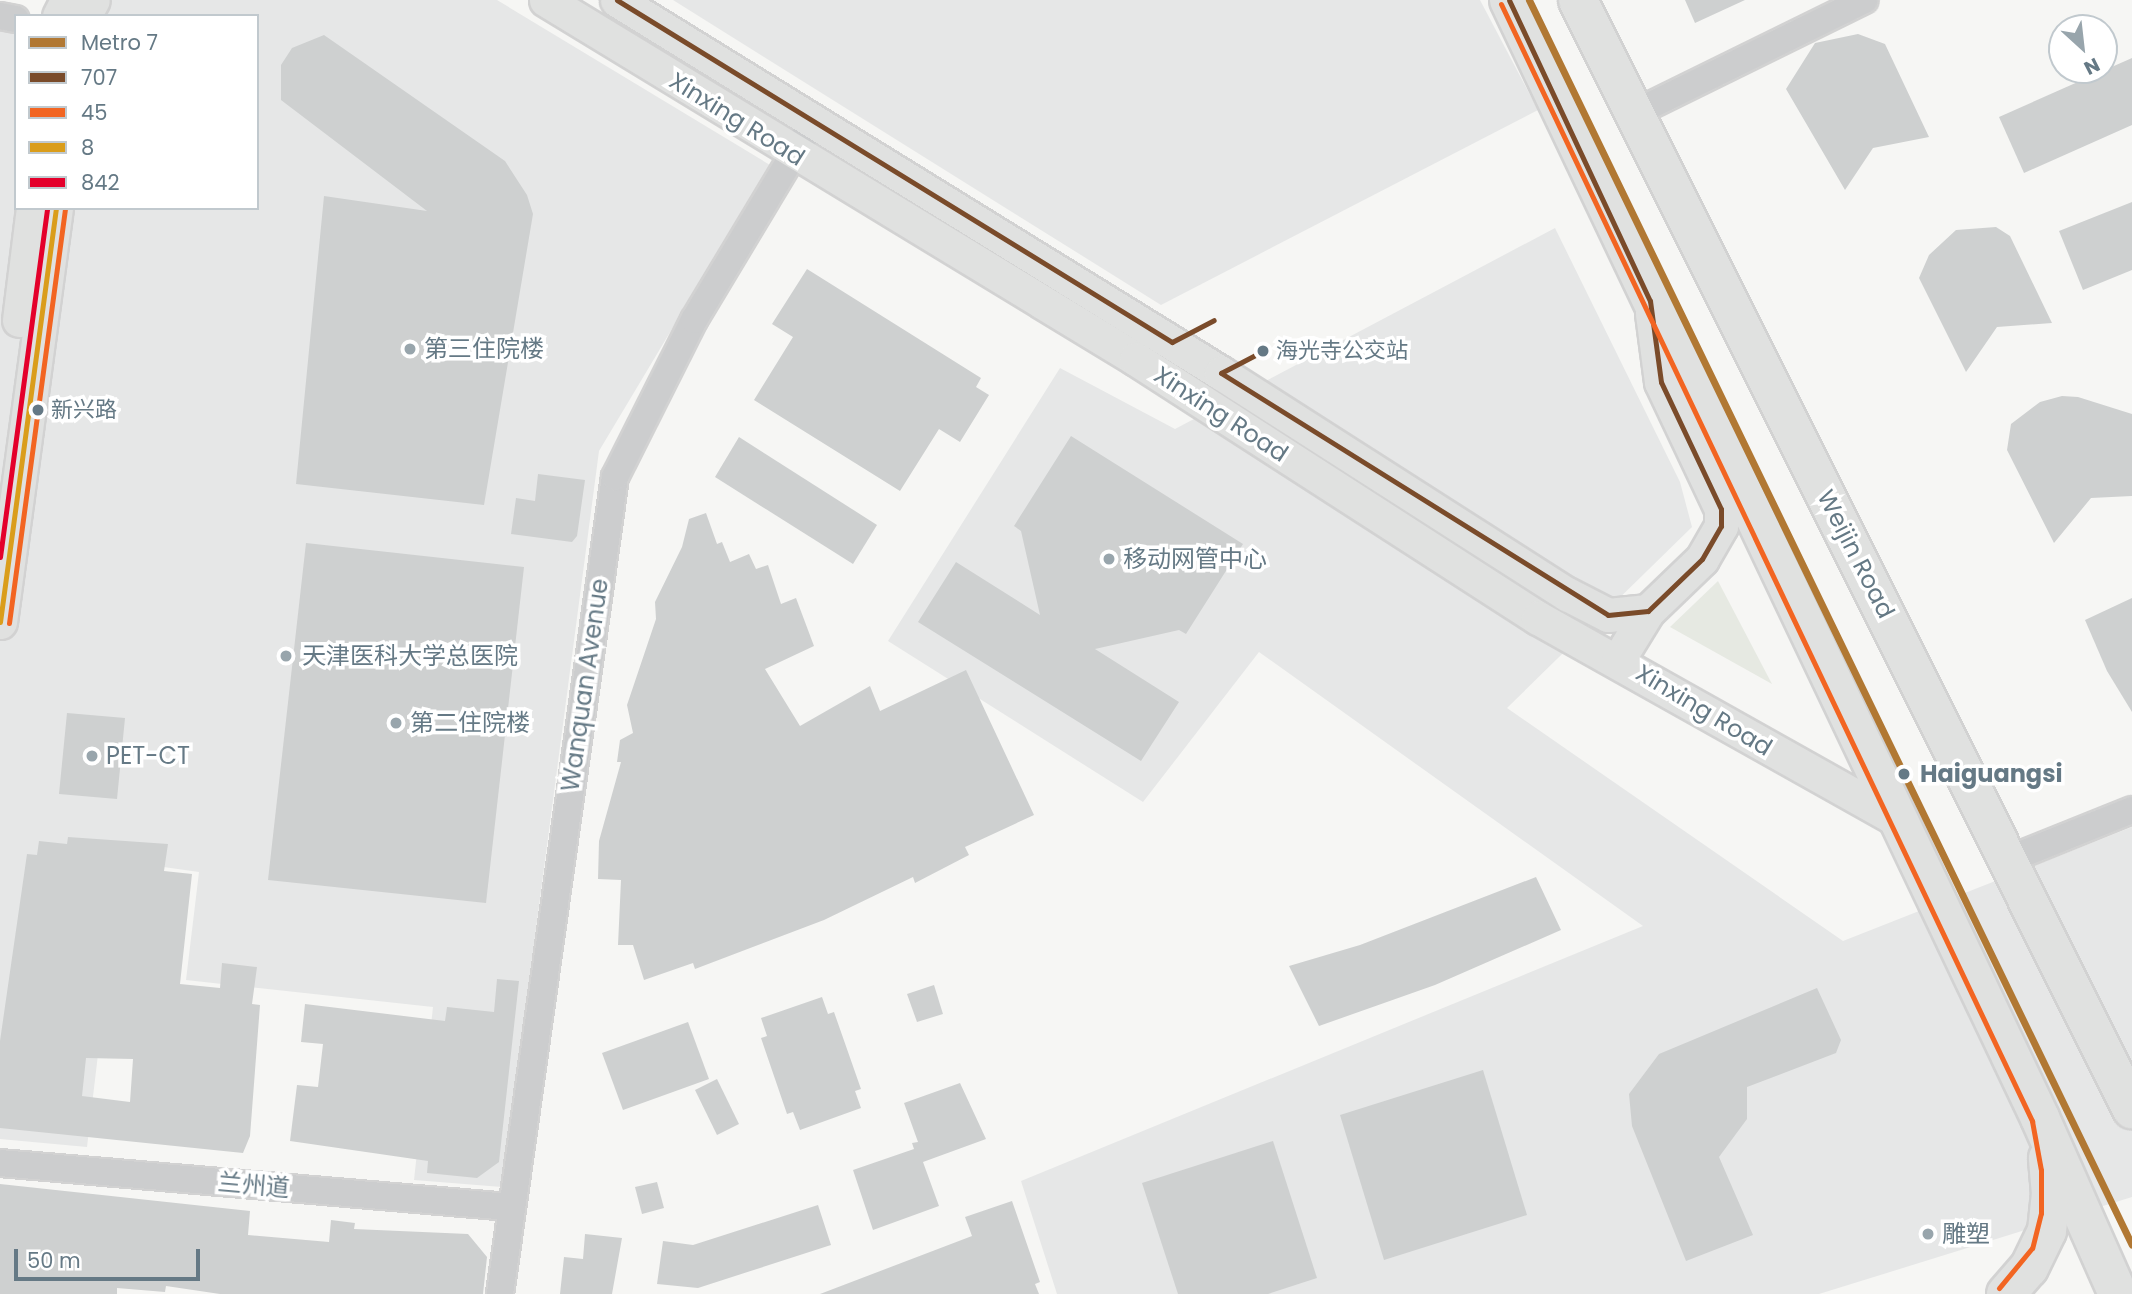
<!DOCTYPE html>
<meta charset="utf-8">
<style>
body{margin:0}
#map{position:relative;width:2132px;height:1294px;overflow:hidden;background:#f6f6f4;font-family:Poppins,"Noto Sans SC",sans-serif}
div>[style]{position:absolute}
.built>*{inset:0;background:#e6e7e7}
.green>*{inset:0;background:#e6e9e2}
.building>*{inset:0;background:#ced0d0}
.roads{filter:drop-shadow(2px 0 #d2d2d2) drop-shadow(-2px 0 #d2d2d2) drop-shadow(0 2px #d2d2d2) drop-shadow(0 -2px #d2d2d2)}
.minor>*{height:26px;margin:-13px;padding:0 13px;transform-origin:13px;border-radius:13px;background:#cccdce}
.major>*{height:33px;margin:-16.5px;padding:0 16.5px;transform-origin:16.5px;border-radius:16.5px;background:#e0e1e0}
.highway>*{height:38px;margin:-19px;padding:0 19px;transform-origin:19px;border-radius:19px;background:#e0e1e0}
.bus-1>*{height:5px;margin:-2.5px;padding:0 2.5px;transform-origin:2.5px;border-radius:2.5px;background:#7a4b2a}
.bus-2>*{height:5px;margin:-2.5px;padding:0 2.5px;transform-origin:2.5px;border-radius:2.5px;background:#f26522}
.bus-3>*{height:5px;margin:-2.5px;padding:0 2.5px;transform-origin:2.5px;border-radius:2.5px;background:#da9d1b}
.bus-4>*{height:5px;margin:-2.5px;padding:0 2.5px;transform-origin:2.5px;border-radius:2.5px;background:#e4002b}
.metro-1>*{height:7px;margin:-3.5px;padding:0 3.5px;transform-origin:3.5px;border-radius:3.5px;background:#b17833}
.dots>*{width:19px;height:19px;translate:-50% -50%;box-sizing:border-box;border:4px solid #fff;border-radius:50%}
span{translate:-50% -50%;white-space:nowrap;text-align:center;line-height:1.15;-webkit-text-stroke:7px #fff;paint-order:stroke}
.bus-label{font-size:22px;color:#657985}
.left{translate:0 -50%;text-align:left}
.street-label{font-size:24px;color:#657985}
.poi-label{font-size:24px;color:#657985}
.stop-label{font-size:24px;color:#657985;font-weight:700}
.legend{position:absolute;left:14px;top:14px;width:245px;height:196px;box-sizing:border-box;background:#fff;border:2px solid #c1c9ce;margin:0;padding:9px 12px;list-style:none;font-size:21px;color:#657985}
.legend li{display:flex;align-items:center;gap:14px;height:35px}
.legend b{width:35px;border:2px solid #c1c9ce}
.north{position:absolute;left:2048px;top:14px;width:70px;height:70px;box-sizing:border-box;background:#fff;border:2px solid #c1c9ce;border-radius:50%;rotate:153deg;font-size:19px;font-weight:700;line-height:28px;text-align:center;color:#657985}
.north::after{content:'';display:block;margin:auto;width:24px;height:32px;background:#98a5ac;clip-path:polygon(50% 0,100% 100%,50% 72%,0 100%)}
.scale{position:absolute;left:14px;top:1249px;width:186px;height:32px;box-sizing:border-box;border:4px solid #657985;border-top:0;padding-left:9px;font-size:21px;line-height:24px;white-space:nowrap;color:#657985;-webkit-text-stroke:5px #fff;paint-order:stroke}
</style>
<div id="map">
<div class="built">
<i style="clip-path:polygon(108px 0,497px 0,770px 165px,599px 451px,502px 1187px,414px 1180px,433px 1007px,186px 980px,199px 872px,121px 861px,87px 1147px,0 1139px,0 27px,16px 29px,16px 208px,257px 208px,257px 16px,99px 16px)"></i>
<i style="clip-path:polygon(673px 0,1480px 0,1538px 110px,1161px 305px)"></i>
<i style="clip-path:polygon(1555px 228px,1680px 482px,1692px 527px,1507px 708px,1843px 941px,2132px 827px,2132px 1197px,1819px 1294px,1057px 1294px,1021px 1181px,1643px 926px,1259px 652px,1143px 802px,888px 641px,1060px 368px,1175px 429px)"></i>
</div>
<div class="green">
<i style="clip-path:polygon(1718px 581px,1772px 684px,1670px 627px)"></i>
</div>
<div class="building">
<i style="clip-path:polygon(1685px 0,1745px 0,1695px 23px)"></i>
<i style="clip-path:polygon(1858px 34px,1885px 44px,1929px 137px,1873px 148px,1845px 190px,1786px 89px,1815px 43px)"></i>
<i style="clip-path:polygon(324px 35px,505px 161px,527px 195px,533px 214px,484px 505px,296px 484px,324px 196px,427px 211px,281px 100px,281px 65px,292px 48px)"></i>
<i style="clip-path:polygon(2132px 58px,2132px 125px,2024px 173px,1999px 117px)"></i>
<i style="clip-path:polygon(2132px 202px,2132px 270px,2083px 290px,2059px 231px)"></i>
<i style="clip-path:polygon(1996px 227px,2010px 236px,2052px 323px,1997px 327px,1966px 372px,1919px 278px,1929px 255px,1956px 230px)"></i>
<i style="clip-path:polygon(807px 269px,981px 378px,976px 387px,989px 395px,960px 442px,939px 429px,900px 491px,754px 400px,793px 337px,772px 324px)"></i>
<i style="clip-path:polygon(2062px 396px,2078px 397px,2132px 414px,2132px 496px,2091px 498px,2054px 543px,2007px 450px,2011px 424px,2040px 402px)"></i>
<i style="clip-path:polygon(1071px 436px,1243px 544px,1186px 634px,1179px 630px,1095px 649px,1179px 702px,1141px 761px,918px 622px,956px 562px,1040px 615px,1021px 531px,1014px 526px)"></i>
<i style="clip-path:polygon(739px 437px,877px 525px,853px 564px,715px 477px)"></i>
<i style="clip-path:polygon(538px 474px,585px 480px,577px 536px,572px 542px,511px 534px,516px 498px,535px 501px)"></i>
<i style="clip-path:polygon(706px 513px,717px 544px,722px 542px,730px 562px,749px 554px,756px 569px,768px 565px,781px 604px,796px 598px,814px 646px,765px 669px,800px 726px,870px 686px,880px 711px,966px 670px,1034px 815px,965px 847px,969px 855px,915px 883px,913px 877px,824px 920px,695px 969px,693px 963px,644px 980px,633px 945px,618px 945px,621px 880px,598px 879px,599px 841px,621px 762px,617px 762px,620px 740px,633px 733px,627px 705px,656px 619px,655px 602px,682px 547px,689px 519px)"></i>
<i style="clip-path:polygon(306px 543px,524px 567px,486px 903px,268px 880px)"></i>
<i style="clip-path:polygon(2132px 598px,2132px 712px,2107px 671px,2085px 620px)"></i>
<i style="clip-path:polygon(67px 713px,125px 718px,117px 799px,59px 794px)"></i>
<i style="clip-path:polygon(evenodd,68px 837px,168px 844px,164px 871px,192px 874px,180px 984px,220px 988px,222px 963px,257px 967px,252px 1004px,260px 1005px,250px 1136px,243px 1153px,0 1128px,0 1041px,27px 854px,37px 855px,39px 841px,67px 844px,68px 837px,86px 1058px,133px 1059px,130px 1102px,82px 1096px,86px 1058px)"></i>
<i style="clip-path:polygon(1536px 877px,1561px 930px,1435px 985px,1319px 1026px,1289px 966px,1360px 945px)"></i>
<i style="clip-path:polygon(497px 979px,519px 981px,499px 1162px,477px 1178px,427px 1173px,428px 1161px,290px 1141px,297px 1085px,318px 1087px,323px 1044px,301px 1042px,305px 1004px,445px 1021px,447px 1007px,494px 1012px)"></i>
<i style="clip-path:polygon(934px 985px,943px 1014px,917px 1022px,907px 994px)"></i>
<i style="clip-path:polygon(1817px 988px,1841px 1040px,1836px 1053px,1747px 1087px,1747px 1119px,1719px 1157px,1753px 1235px,1686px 1261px,1632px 1126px,1629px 1094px,1659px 1054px)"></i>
<i style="clip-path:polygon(822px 997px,828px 1014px,834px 1012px,861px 1089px,855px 1091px,861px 1108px,800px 1130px,793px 1112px,787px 1114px,761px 1038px,767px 1036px,761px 1018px)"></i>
<i style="clip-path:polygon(688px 1022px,709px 1079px,623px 1110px,602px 1053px)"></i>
<i style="clip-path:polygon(1483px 1070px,1527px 1215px,1384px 1260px,1340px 1115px)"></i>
<i style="clip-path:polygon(717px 1079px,739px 1124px,717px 1135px,695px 1090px)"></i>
<i style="clip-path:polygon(960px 1083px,986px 1139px,923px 1162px,939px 1206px,873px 1230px,853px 1170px,914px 1149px,912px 1143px,918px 1142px,904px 1103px)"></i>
<i style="clip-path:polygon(1273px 1141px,1317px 1278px,1268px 1294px,1178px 1294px,1142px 1183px)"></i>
<i style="clip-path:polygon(657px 1182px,664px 1208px,642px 1214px,635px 1187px)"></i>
<i style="clip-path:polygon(0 1184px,250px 1211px,248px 1235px,329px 1242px,331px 1220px,355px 1223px,354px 1229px,468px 1234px,487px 1257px,483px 1294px,220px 1294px,166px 1286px,165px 1292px,117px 1288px,117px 1294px,0 1294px)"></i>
<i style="clip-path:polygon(1012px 1201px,1040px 1282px,1035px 1284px,1039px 1294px,820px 1294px,972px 1236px,965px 1217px)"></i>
<i style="clip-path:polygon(818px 1205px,831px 1245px,698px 1288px,657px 1284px,663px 1241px,693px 1245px)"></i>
<i style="clip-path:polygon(585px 1234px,622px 1238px,612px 1294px,560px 1294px,564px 1257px,583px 1259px)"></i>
</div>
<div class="roads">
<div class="minor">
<i style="left:0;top:16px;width:16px;rotate:11deg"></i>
<i style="left:1633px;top:114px;width:258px;rotate:-26.2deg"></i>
<i style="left:2010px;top:859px;width:131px;rotate:-21.9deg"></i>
<i style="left:0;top:1163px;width:511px;rotate:4.94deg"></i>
<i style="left:500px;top:1294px;width:825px;rotate:-81.99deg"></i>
<i style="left:615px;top:477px;width:176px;rotate:-63.3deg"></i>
<i style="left:694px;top:320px;width:229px;rotate:-59deg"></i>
</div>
<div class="major">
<i style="left:546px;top:0;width:691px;rotate:31.32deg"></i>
<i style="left:1136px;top:359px;width:478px;rotate:32.8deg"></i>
<i style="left:1538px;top:618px;width:415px;rotate:29.3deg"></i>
<i style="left:617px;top:0;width:710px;rotate:31.7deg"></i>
<i style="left:1221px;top:373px;width:411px;rotate:32.6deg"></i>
<i style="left:1567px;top:594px;width:46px;rotate:27.1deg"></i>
<i style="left:1608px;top:615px;width:40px;rotate:-5.7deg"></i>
<i style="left:59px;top:16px;width:18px;rotate:-63deg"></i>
<i style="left:84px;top:16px;width:18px;rotate:-61deg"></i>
<i style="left:19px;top:320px;width:113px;rotate:-82.9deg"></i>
<i style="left:0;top:622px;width:418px;rotate:-82.3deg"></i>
<i style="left:1618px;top:660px;width:57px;rotate:-58.5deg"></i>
<i style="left:1648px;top:611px;width:75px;rotate:-43.9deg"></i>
<i style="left:1702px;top:559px;width:38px;rotate:-60deg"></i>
<i style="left:1721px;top:526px;width:17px;rotate:-90deg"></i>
<i style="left:1721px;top:509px;width:140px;rotate:-115.3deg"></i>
<i style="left:1661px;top:382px;width:69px;rotate:-97.5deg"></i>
</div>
<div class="highway">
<i style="left:1509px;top:0;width:1238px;rotate:64.59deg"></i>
<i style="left:2040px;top:1118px;width:193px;rotate:66.1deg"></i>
<i style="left:1578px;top:0;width:1240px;rotate:63.46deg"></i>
<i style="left:2006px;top:1294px;width:35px;rotate:-49deg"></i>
<i style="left:2029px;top:1268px;width:41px;rotate:-64.1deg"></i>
<i style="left:2047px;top:1231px;width:37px;rotate:-84deg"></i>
<i style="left:2051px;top:1194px;width:36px;rotate:-95deg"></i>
</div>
</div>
<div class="bus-1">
<i style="left:617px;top:0;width:652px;rotate:31.64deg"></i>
<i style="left:1172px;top:342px;width:47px;rotate:-27.6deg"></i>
<i style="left:1263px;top:351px;width:47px;rotate:152.4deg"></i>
<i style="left:1221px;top:373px;width:456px;rotate:32deg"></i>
<i style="left:1608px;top:615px;width:40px;rotate:-5.7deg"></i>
<i style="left:1648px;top:611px;width:75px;rotate:-43.9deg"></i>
<i style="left:1702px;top:559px;width:38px;rotate:-60deg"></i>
<i style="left:1721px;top:526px;width:17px;rotate:-90deg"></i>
<i style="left:1721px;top:509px;width:140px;rotate:-115.3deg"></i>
<i style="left:1661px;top:382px;width:82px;rotate:-97.7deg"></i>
<i style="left:1650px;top:301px;width:332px;rotate:-115.1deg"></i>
</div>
<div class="bus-2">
<i style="left:1501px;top:4px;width:1237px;rotate:64.57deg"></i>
<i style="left:2032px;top:1121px;width:50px;rotate:79.6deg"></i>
<i style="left:2041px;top:1170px;width:43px;rotate:90deg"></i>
<i style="left:2041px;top:1213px;width:36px;rotate:104deg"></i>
<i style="left:2032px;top:1248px;width:52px;rotate:129.5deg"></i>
<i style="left:9px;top:623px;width:418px;rotate:-82.3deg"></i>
</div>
<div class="bus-3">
<i style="left:0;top:622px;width:418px;rotate:-82.3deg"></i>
</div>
<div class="bus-4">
<i style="left:0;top:557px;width:352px;rotate:-82.3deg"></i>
</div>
<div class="metro-1">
<i style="left:1529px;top:0;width:1383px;rotate:64.16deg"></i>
</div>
<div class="dots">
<i style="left:410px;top:349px;background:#98a5ac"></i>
<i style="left:1263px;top:351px;background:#657985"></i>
<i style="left:38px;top:410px;background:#657985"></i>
<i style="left:1109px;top:559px;background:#98a5ac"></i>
<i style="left:286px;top:656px;background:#98a5ac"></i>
<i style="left:396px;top:723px;background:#98a5ac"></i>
<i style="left:92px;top:756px;background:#98a5ac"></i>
<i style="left:1904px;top:774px;background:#657985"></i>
<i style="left:1928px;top:1234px;background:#98a5ac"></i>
</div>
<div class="bus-label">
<span class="left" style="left:1276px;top:351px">海光寺公交站</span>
<span class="left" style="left:51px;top:410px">新兴路</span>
</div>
<div class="street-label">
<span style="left:737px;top:119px;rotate:32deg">Xinxing Road</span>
<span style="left:1221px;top:414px;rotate:33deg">Xinxing Road</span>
<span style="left:1856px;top:554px;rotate:63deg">Weijin Road</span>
<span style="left:585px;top:685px;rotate:-82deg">Wanquan Avenue</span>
<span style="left:1704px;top:710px;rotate:31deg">Xinxing Road</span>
<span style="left:254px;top:1185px;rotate:5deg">兰州道</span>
</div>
<div class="poi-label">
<span class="left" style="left:424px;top:349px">第三住院楼</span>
<span class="left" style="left:1123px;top:559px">移动网管中心</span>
<span class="left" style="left:302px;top:656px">天津医科大学总医院</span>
<span class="left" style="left:410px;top:723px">第二住院楼</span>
<span class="left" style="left:106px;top:756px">PET-CT</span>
<span class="left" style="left:1942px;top:1234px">雕塑</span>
</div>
<div class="stop-label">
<span class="left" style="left:1920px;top:774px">Haiguangsi</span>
</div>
<ul class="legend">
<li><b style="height:9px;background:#b17833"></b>Metro 7</li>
<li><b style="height:9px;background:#7a4b2a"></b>707</li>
<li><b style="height:9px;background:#f26522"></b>45</li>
<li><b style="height:9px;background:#da9d1b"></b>8</li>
<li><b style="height:9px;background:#e4002b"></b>842</li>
</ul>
<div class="north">N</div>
<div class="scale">50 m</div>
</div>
